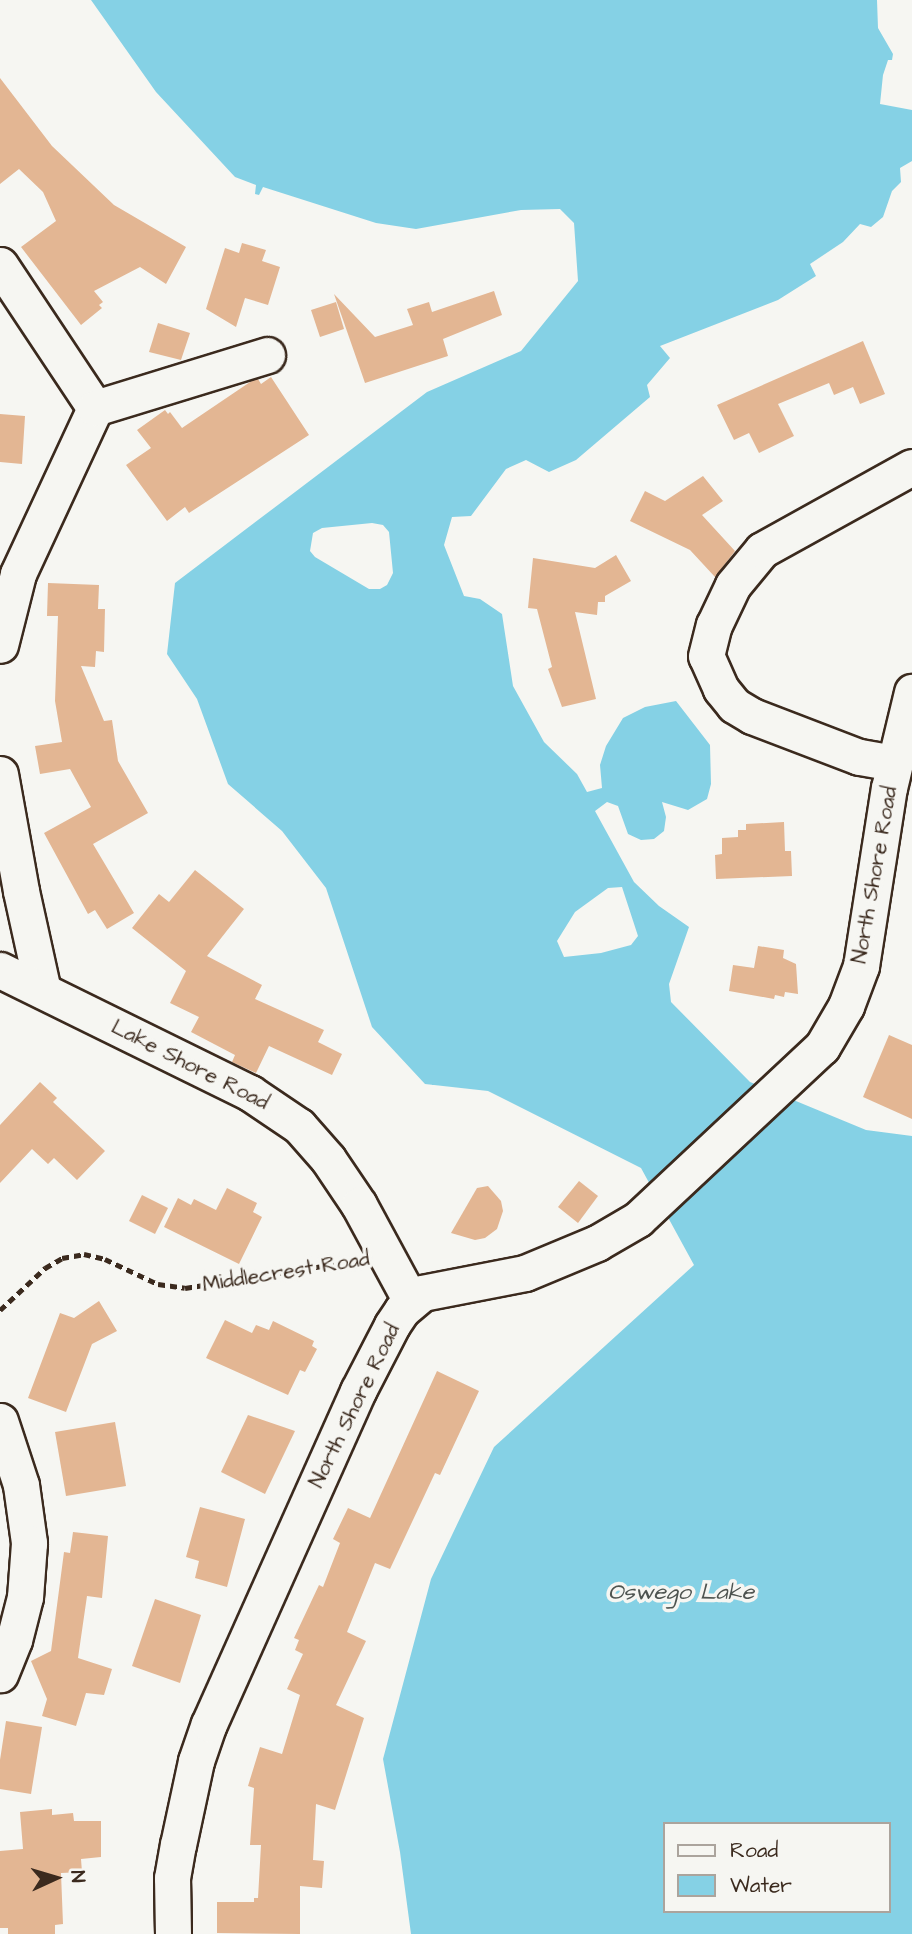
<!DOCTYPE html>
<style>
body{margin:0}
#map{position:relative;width:912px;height:1934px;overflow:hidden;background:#f6f6f2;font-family:"Architects Daughter",sans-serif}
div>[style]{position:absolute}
.water>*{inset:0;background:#85d1e5}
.building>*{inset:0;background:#e3b693}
.path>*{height:4.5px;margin-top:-2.25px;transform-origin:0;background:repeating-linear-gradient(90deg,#3b2a1e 0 7px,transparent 0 12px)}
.roads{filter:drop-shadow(2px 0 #3b2a1e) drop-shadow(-2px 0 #3b2a1e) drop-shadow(0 2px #3b2a1e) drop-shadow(0 -2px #3b2a1e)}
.minor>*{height:35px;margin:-17.5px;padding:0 17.5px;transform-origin:17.5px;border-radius:17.5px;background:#f6f6f2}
span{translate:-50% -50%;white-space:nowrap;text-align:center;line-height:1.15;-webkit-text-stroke:7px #f6f6f2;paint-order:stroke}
.street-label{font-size:21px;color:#3b2a1e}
.water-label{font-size:23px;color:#4e5450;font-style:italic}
.legend{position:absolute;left:663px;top:1822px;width:228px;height:91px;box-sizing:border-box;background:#f6f6f2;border:2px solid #aba49d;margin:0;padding:9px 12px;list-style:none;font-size:21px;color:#3b2a1e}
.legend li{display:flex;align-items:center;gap:14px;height:35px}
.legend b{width:35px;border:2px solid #aba49d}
.north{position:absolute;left:21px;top:1843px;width:70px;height:70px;-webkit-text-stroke:5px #f6f6f2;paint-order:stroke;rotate:86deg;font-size:19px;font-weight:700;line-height:28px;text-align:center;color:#3b2a1e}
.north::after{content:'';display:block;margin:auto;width:24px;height:32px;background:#3b2a1e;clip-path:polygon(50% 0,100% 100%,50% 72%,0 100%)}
</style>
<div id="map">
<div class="water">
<i style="clip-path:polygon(evenodd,91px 0,877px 0,878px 28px,893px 54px,892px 60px,888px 60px,883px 75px,880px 104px,912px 110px,912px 161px,900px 168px,901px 182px,892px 191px,883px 217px,871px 227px,860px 224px,843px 242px,810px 264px,816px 276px,778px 300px,660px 346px,670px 358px,647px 385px,650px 397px,576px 460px,549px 472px,526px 460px,506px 469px,471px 516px,452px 517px,444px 545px,464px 596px,480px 599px,502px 614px,513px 686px,544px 742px,577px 774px,587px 792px,602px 788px,600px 765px,606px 746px,623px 718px,645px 707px,676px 701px,710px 745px,711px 784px,707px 799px,688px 810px,662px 802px,666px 817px,664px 831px,654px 839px,641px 840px,628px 834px,618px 806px,607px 802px,595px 811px,634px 882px,659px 906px,689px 927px,669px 984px,671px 1002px,750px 1082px,866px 1130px,912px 1136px,912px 1934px,411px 1934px,400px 1852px,383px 1759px,431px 1579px,494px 1447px,694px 1265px,641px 1168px,488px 1091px,425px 1084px,372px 1027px,326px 888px,282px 831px,228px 784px,197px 699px,167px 654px,175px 583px,427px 392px,521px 351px,578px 281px,574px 223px,560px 209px,521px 210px,416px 229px,376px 223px,263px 187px,259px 195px,255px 194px,256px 185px,235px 177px,156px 92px,91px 0,372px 523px,383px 525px,389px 532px,393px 573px,387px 585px,380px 589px,369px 589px,315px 557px,310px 551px,313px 533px,322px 528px,372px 523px,91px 0,622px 887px,638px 936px,631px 945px,601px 953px,564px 957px,557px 941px,575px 912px,608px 888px,622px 887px,91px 0,665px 1824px,889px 1824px,889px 1911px,665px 1911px,665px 1824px)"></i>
</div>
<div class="building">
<i style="clip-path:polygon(0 78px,52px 146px,114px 205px,186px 247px,166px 284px,140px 267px,94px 291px,103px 302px,99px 305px,102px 308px,81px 325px,21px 247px,56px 221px,43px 192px,19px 169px,0 184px)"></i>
<i style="clip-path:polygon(242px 243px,266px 250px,262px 261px,280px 267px,268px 305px,245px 298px,236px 327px,206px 309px,225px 248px,239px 253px)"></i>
<i style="clip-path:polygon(494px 291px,502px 315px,443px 339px,448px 356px,365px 383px,334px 294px,375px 337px,413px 325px,407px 309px,429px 302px,432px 312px)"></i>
<i style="clip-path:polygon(336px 302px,344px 329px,320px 337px,311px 310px)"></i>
<i style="clip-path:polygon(158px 323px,190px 333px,181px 360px,149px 352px)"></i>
<i style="clip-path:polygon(863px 341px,885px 394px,860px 404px,853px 387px,834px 395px,829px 383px,778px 404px,794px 436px,759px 453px,749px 433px,734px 440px,717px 405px)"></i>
<i style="clip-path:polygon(271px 377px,309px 435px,189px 513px,185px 507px,167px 521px,126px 465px,151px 448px,137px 430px,165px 410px,168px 414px,170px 412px,182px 428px,253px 380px,258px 379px,261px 384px)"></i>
<i style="clip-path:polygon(0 414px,25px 416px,22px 464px,0 462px)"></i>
<i style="clip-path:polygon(703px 476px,723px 501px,702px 515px,735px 551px,715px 577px,690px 550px,630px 521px,645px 491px,665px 501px)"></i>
<i style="clip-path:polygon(616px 555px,631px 581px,605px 596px,605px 602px,598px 602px,597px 615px,575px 612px,596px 699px,562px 707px,548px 669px,552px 667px,537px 609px,528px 608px,533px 558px,595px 568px)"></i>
<i style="clip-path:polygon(48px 583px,99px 585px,98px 609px,105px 609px,104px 652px,96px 651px,95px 667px,81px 666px,104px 721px,112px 720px,118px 761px,148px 813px,93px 844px,134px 913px,107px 929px,95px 910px,88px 914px,44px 833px,91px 807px,70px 769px,40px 774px,35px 746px,62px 742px,55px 701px,58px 616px,47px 616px)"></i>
<i style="clip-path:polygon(784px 822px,785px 851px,791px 851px,792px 876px,716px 879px,715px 855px,722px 854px,722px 838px,738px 837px,738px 830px,746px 830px,746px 824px)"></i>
<i style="clip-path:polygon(195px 870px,244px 909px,207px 956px,262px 985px,255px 999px,324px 1030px,318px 1042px,342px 1054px,332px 1075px,269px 1046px,256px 1073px,232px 1062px,235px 1055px,191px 1032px,199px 1017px,170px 1003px,186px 971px,132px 928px,159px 894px,169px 902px)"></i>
<i style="clip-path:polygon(758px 946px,784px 950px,783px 958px,796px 964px,798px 994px,785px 992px,784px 997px,775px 995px,774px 999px,729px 991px,733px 965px,754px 968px)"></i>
<i style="clip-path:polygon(889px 1035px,912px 1045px,912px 1119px,863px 1097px)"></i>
<i style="clip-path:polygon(40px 1082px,57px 1098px,53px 1102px,105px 1151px,77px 1180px,54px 1158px,48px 1164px,32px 1149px,0 1183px,0 1125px)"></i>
<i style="clip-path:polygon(579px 1181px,598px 1196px,578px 1223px,558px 1207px)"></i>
<i style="clip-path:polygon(488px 1186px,501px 1201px,503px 1211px,497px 1229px,485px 1238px,475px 1240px,451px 1233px,477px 1188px)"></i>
<i style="clip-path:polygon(227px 1188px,257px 1203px,253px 1212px,262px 1217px,239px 1264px,164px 1227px,178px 1198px,191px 1205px,194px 1199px,216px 1210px)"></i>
<i style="clip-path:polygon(142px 1195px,168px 1208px,155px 1234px,129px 1221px)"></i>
<i style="clip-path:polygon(99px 1301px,117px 1331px,92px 1344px,66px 1412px,28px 1398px,60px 1313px,74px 1318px)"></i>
<i style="clip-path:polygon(225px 1320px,252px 1333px,256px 1325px,269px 1330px,273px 1321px,314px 1341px,312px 1346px,317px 1349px,305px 1372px,300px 1370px,288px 1395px,206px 1358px)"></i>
<i style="clip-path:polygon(437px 1371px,479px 1391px,440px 1475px,435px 1473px,390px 1569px,375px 1563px,347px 1632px,366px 1641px,336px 1705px,364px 1718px,335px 1810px,316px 1804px,313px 1860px,324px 1861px,322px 1888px,300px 1886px,300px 1934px,217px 1933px,217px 1902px,254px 1902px,254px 1898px,258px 1898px,261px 1845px,250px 1845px,254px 1788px,248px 1786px,260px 1747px,282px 1754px,300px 1695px,287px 1689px,303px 1654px,295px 1650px,299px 1640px,294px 1638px,319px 1585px,323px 1587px,340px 1543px,333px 1539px,348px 1508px,370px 1518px)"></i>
<i style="clip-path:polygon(248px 1415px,295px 1431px,265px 1494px,221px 1472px)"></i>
<i style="clip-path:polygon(115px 1422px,126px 1486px,66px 1496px,55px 1432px)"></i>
<i style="clip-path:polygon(200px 1507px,245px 1519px,227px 1587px,195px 1578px,199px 1561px,186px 1557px)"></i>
<i style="clip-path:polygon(73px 1532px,108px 1536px,102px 1598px,87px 1596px,78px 1658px,112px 1669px,104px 1695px,86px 1693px,76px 1726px,42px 1716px,47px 1699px,31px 1661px,51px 1651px,64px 1552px,70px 1553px)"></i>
<i style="clip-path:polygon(155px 1599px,201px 1615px,180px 1683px,132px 1666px)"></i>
<i style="clip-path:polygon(6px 1721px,42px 1727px,31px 1794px,0 1789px,0 1760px)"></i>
<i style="clip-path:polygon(52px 1809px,52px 1815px,73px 1813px,74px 1821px,101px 1821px,101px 1857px,81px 1859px,82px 1872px,61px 1873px,63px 1924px,55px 1925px,55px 1934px,8px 1934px,8px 1928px,0 1928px,0 1851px,23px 1849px,20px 1812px)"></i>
</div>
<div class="path">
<i style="left:0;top:1310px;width:62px;rotate:-43deg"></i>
<i style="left:45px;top:1268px;width:20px;rotate:-30deg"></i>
<i style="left:62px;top:1258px;width:22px;rotate:-10deg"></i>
<i style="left:84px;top:1254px;width:22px;rotate:13deg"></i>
<i style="left:105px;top:1259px;width:59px;rotate:25.3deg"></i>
<i style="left:158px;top:1284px;width:27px;rotate:8deg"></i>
<i style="left:185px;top:1288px;width:170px;rotate:-9.1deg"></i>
</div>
<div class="roads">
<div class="minor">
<i style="left:0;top:265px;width:172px;rotate:56.4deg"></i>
<i style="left:95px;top:408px;width:183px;rotate:114.9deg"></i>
<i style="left:18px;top:574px;width:73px;rotate:104.2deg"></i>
<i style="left:95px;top:408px;width:180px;rotate:-17.1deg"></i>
<i style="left:894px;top:763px;width:36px;rotate:-170deg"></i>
<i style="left:859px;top:757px;width:115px;rotate:-159deg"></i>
<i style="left:752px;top:716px;width:21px;rotate:-149deg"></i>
<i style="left:734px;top:705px;width:21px;rotate:-129deg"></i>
<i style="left:721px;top:689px;width:36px;rotate:-114deg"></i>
<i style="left:706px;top:656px;width:32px;rotate:-76deg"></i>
<i style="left:714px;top:625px;width:44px;rotate:-64.6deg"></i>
<i style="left:733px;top:585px;width:45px;rotate:-50.4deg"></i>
<i style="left:762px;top:550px;width:171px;rotate:-29deg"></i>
<i style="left:0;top:774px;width:119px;rotate:79.8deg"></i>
<i style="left:21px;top:891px;width:102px;rotate:77.6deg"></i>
<i style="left:0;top:970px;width:279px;rotate:26.2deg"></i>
<i style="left:250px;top:1093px;width:59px;rotate:34deg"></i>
<i style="left:299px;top:1126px;width:44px;rotate:48.7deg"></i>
<i style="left:328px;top:1159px;width:55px;rotate:56deg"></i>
<i style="left:359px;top:1205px;width:109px;rotate:61.6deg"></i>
<i style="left:0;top:1421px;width:67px;rotate:71.8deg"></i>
<i style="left:21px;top:1485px;width:59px;rotate:82.1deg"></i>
<i style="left:29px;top:1543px;width:54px;rotate:94.2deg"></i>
<i style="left:25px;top:1597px;width:44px;rotate:104.3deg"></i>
<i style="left:14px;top:1640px;width:37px;rotate:112deg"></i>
<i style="left:173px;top:1934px;width:56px;rotate:-91deg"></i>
<i style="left:172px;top:1878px;width:34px;rotate:-80deg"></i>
<i style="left:178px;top:1845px;width:86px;rotate:-77.9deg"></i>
<i style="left:196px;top:1761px;width:39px;rotate:-71deg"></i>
<i style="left:209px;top:1724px;width:365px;rotate:-65.9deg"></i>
<i style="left:358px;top:1391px;width:74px;rotate:-62.7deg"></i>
<i style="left:392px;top:1325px;width:18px;rotate:-56deg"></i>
<i style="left:402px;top:1310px;width:26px;rotate:-40deg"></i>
<i style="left:422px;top:1293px;width:105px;rotate:-11deg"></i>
<i style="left:525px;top:1273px;width:78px;rotate:-22.6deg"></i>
<i style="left:597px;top:1243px;width:48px;rotate:-30.3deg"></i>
<i style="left:638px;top:1219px;width:252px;rotate:-43.1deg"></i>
<i style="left:822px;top:1047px;width:48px;rotate:-59.7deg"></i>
<i style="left:846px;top:1006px;width:43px;rotate:-69.4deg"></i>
<i style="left:861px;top:966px;width:180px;rotate:-81.1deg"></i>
<i style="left:889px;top:788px;width:99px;rotate:-76.5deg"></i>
</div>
</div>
<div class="street-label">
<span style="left:875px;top:875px;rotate:-80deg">North Shore Road</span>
<span style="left:190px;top:1065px;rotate:27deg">Lake Shore Road</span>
<span style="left:286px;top:1272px;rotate:-9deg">Middlecrest Road</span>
<span style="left:355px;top:1406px;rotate:-64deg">North Shore Road</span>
</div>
<div class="water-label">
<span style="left:681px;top:1592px">Oswego Lake</span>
</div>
<ul class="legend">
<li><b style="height:9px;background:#f6f6f2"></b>Road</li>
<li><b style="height:19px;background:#85d1e5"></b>Water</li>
</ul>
<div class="north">N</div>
</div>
